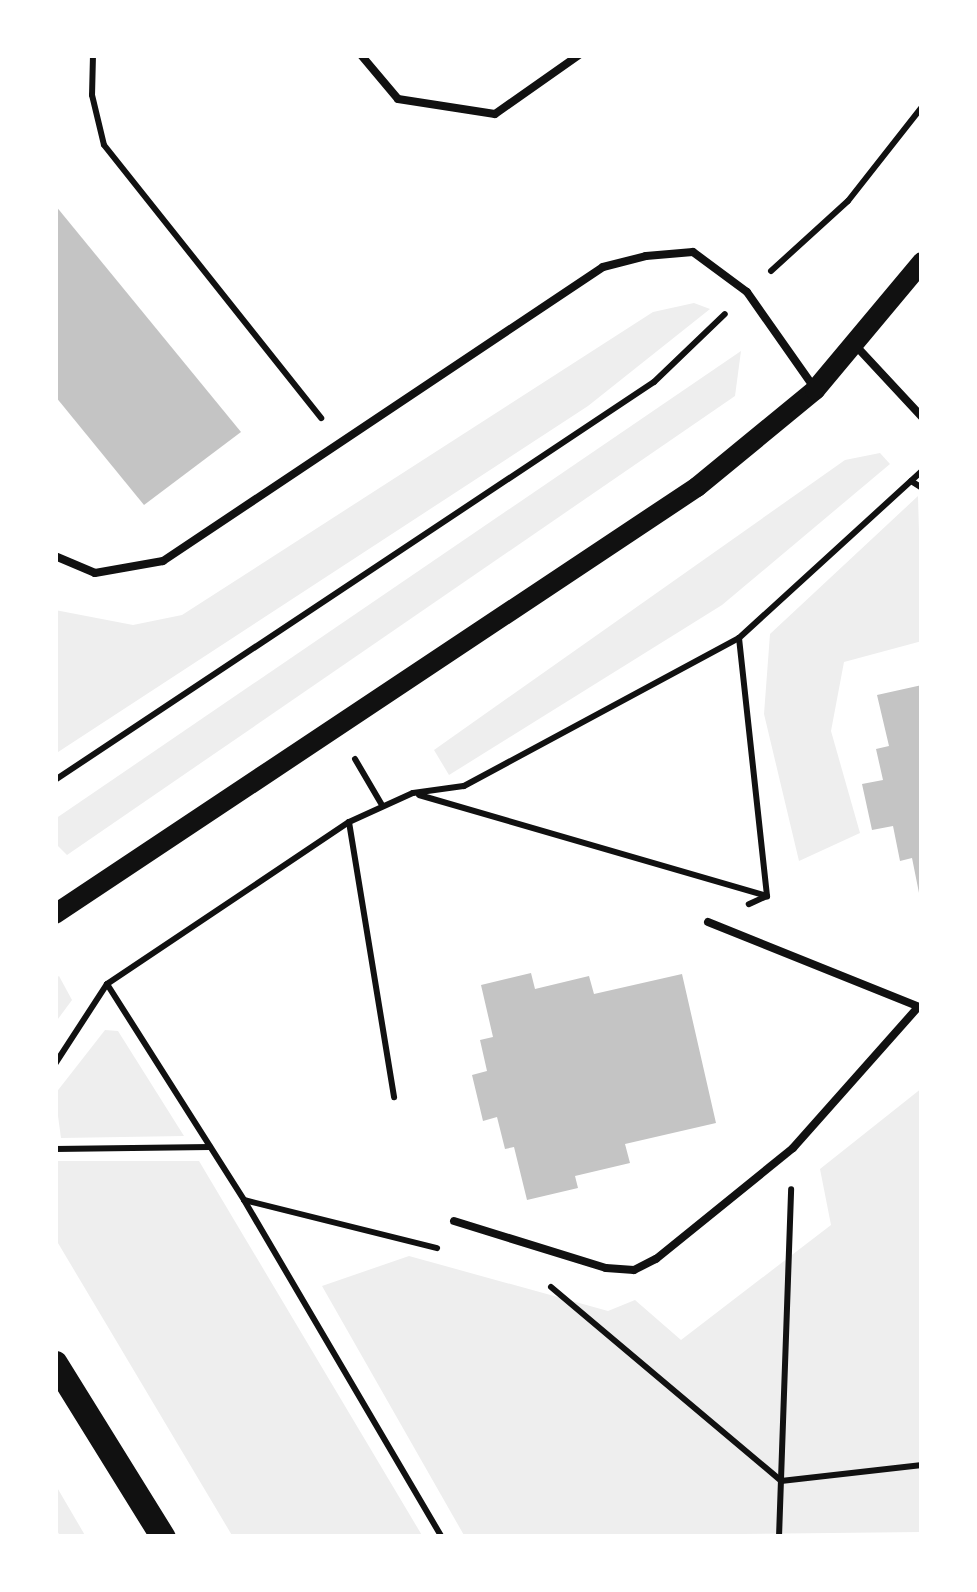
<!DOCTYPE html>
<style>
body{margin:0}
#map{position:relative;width:977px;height:1592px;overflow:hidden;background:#fff;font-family:"DejaVu Sans",sans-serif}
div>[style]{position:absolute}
.green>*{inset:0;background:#eee}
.building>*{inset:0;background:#c4c4c4}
.path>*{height:6px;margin:-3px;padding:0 3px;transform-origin:3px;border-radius:3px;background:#111}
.service>*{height:8px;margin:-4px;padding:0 4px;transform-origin:4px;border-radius:4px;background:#111}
.secondary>*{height:20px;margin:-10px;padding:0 10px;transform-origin:10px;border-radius:10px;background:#111}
.primary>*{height:25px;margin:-12.5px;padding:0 12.5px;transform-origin:12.5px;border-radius:12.5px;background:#111}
span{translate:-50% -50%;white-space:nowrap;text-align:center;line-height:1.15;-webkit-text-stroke:8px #fff;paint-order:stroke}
.frame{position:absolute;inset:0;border:58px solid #fff;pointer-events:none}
</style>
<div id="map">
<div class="green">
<i style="clip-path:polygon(694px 303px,710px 309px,588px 406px,55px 754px,55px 610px,133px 625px,182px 615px,653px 312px)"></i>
<i style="clip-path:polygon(741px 351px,735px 396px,67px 855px,56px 844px,55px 819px)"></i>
<i style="clip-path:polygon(880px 453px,890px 464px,722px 605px,449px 775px,434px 750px,845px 460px)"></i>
<i style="clip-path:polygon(918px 496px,922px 641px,844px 662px,831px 731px,860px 833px,799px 861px,764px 714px,770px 634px)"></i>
<i style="clip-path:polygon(59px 976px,72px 1000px,55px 1023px,55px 979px)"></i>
<i style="clip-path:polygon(105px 1030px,118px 1031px,184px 1136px,61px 1138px,55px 1094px)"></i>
<i style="clip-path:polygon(922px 1088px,922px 1532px,465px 1537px,322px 1286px,409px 1256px,608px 1311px,635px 1300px,681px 1340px,831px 1225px,820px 1169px)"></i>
<i style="clip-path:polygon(55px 1161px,199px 1161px,423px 1537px,233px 1537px,55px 1238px)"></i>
<i style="clip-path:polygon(55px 1484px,86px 1537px,61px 1537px,55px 1528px)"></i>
</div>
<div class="building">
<i style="clip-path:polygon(55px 205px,241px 432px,144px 505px,55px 396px)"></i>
<i style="clip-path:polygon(922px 685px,922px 898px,920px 898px,912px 858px,900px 861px,893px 826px,872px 830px,862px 784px,883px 780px,876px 749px,889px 746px,877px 695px)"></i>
<i style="clip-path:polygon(531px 973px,535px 989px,589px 976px,594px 994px,682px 974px,716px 1123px,625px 1144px,630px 1163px,575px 1176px,578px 1188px,527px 1200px,514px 1147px,505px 1149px,497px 1117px,483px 1121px,472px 1075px,487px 1071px,480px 1040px,493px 1037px,481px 985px)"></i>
</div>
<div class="path">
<i style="left:93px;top:55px;width:40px;rotate:91.4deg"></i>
<i style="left:92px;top:95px;width:51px;rotate:76.5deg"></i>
<i style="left:104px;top:145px;width:349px;rotate:51.5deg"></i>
<i style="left:771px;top:271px;width:104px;rotate:-42.3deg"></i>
<i style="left:848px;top:201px;width:120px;rotate:-51.8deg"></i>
<i style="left:911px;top:481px;width:13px;rotate:32deg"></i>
<i style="left:739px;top:638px;width:260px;rotate:83.8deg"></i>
<i style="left:355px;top:759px;width:53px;rotate:59.6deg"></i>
<i style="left:55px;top:780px;width:719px;rotate:-33.6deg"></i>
<i style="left:654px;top:382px;width:98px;rotate:-43.8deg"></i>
<i style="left:419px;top:795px;width:362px;rotate:16.2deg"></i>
<i style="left:767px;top:896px;width:20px;rotate:156deg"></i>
<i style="left:349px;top:822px;width:279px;rotate:80.7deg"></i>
<i style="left:107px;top:984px;width:256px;rotate:57.6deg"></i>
<i style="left:244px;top:1200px;width:391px;rotate:59.6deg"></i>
<i style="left:55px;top:1064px;width:95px;rotate:-57deg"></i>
<i style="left:107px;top:984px;width:291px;rotate:-33.8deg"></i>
<i style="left:349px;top:822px;width:70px;rotate:-24.4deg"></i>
<i style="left:413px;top:793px;width:51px;rotate:-7.8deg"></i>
<i style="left:464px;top:786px;width:312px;rotate:-28.3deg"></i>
<i style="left:739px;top:638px;width:248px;rotate:-42.4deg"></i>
<i style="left:55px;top:1149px;width:155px;rotate:-0.7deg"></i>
<i style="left:244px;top:1200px;width:199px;rotate:14deg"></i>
<i style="left:551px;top:1287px;width:301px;rotate:40.1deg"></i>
<i style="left:781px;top:1481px;width:142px;rotate:-6.5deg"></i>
<i style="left:779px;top:1537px;width:348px;rotate:-88deg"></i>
</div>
<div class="service">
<i style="left:361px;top:55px;width:57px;rotate:49.9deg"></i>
<i style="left:398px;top:99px;width:98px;rotate:8.8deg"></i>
<i style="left:495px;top:114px;width:103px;rotate:-35.1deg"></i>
<i style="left:856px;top:346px;width:97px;rotate:47.1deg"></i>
<i style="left:55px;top:556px;width:43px;rotate:23deg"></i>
<i style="left:95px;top:573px;width:69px;rotate:-10deg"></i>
<i style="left:163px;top:561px;width:529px;rotate:-33.75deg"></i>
<i style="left:603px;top:267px;width:44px;rotate:-14.3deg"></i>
<i style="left:646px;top:256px;width:47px;rotate:-4.9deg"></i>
<i style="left:693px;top:252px;width:67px;rotate:36.5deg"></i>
<i style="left:747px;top:292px;width:115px;rotate:54.9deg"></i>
<i style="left:708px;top:922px;width:231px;rotate:21.9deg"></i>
<i style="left:454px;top:1221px;width:159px;rotate:17.2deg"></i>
<i style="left:606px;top:1268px;width:28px;rotate:4deg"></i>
<i style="left:634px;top:1270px;width:25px;rotate:-27deg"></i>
<i style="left:656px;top:1259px;width:176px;rotate:-39deg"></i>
<i style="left:793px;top:1148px;width:188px;rotate:-48.4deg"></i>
</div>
<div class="secondary">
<i style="left:55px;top:914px;width:771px;rotate:-33.63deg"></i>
<i style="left:697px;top:487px;width:153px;rotate:-39.4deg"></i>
<i style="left:815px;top:390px;width:167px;rotate:-50.1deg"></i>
</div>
<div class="primary">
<i style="left:55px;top:1363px;width:205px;rotate:58.2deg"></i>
</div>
<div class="frame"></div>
</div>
